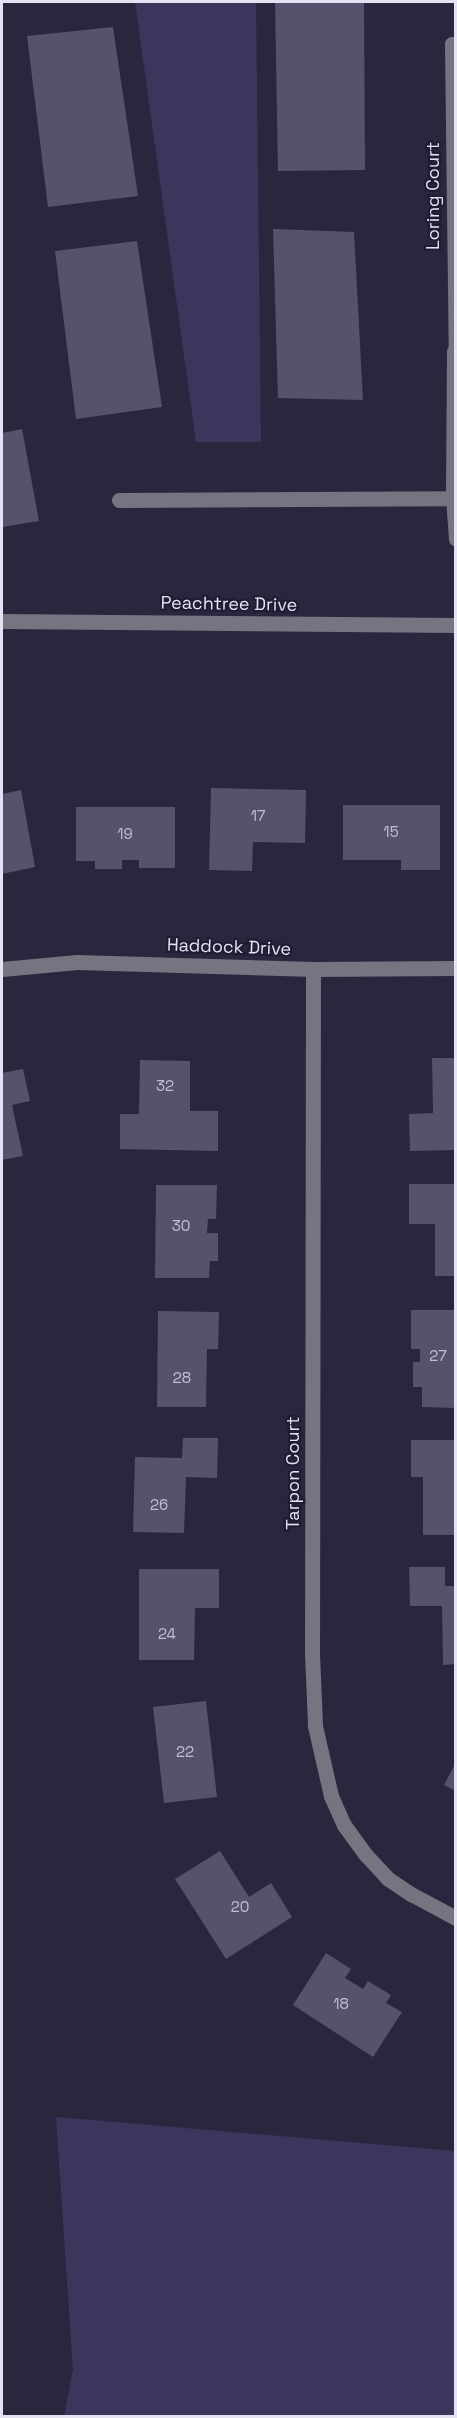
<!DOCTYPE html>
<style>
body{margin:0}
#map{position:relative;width:457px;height:2418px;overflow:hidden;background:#29263e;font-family:"Space Grotesk",sans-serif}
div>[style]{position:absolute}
.green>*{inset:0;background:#3c365d}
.building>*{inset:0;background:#55526d}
.minor>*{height:15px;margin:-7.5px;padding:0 7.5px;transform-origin:7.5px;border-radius:7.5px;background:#757481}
span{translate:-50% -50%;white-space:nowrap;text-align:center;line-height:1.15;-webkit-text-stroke:4.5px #201c33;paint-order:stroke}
.number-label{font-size:15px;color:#c0bfd2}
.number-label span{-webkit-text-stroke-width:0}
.street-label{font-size:18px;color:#e4e3f3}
.frame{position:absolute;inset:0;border:3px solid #e4e3f3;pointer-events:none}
</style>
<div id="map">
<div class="green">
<i style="clip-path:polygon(135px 2px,256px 2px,261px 442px,196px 442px)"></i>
<i style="clip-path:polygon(56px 2117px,455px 2151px,455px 2416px,64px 2416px,73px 2370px)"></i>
</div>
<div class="building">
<i style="clip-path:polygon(275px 2px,364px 2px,365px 170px,278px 171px)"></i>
<i style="clip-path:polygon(113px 27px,138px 196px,48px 207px,27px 36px)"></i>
<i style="clip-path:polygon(273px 229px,354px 232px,363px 400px,278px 398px)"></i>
<i style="clip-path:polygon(137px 241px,162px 407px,76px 419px,55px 251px)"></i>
<i style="clip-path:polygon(22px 429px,39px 521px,2px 527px,2px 433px)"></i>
<i style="clip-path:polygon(211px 788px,306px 790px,305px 843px,253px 842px,252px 871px,209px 870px)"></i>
<i style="clip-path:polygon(21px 790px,35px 867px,2px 874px,2px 794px)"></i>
<i style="clip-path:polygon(343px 805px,440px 805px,440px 870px,401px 870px,401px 860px,343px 860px)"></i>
<i style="clip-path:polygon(76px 807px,175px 807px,175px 868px,139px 868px,139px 860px,122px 860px,122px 869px,95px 869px,95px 861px,76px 861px)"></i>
<i style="clip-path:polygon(432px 1058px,456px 1058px,456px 1150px,410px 1151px,409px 1114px,433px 1113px)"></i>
<i style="clip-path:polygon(140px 1060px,190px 1061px,190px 1111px,218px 1111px,218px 1151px,120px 1149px,120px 1114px,139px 1114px)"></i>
<i style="clip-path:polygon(23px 1069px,30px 1101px,12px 1105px,23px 1156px,2px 1160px,2px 1073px)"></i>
<i style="clip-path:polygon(409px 1184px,456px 1184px,456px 1276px,435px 1276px,435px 1224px,409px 1224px)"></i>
<i style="clip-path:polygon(156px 1185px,217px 1185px,216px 1219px,208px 1219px,207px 1233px,218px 1233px,218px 1261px,210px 1261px,209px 1278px,155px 1278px)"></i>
<i style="clip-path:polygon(411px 1310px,456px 1310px,456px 1408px,422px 1407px,422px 1387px,413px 1387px,413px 1362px,420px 1362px,420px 1349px,411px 1349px)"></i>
<i style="clip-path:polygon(158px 1311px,219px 1312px,218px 1349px,207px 1349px,206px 1407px,157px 1407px)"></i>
<i style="clip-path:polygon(183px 1438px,218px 1438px,217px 1478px,186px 1477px,184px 1533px,133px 1532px,135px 1457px,182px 1458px)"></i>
<i style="clip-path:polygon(411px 1440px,456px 1440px,456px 1535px,423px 1535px,423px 1477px,411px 1477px)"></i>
<i style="clip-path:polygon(409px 1567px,445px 1567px,445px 1586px,456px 1586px,456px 1664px,443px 1665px,442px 1606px,410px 1606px)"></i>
<i style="clip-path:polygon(139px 1569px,219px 1569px,219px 1608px,195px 1608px,194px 1660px,139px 1660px)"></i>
<i style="clip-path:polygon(206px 1701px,217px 1797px,164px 1803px,153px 1707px)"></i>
<i style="clip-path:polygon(456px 1762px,456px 1791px,444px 1785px)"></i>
<i style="clip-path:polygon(220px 1851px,249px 1897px,271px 1883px,292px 1917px,226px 1959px,175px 1879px)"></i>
<i style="clip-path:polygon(326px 1953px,351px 1969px,345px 1978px,363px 1989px,368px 1981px,391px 1995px,386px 2003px,402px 2012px,373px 2057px,293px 2005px)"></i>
</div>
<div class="minor">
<i style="left:456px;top:44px;width:4px;rotate:180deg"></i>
<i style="left:452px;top:44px;width:307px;rotate:89.3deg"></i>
<i style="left:454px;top:351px;width:147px;rotate:90.4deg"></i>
<i style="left:453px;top:498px;width:41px;rotate:85.8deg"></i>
<i style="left:119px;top:500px;width:334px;rotate:-0.3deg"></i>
<i style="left:2px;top:621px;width:454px;rotate:0.5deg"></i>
<i style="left:2px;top:969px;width:75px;rotate:-5.3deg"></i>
<i style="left:77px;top:962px;width:236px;rotate:1.7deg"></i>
<i style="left:313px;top:969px;width:143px;rotate:-0.4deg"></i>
<i style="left:313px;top:969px;width:684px;rotate:90.08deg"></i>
<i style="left:312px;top:1653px;width:73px;rotate:87.6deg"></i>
<i style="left:315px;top:1726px;width:72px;rotate:77.1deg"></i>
<i style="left:331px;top:1796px;width:32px;rotate:66deg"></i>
<i style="left:344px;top:1825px;width:36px;rotate:54deg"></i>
<i style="left:365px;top:1854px;width:33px;rotate:47deg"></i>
<i style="left:387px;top:1878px;width:29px;rotate:34deg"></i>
<i style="left:411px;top:1894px;width:51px;rotate:28.1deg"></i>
</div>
<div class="number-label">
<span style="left:258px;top:816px">17</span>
<span style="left:391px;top:832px">15</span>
<span style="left:125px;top:834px">19</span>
<span style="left:165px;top:1086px">32</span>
<span style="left:181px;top:1226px">30</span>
<span style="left:438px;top:1356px">27</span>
<span style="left:182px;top:1378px">28</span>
<span style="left:159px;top:1505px">26</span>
<span style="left:167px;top:1634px">24</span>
<span style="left:185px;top:1752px">22</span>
<span style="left:240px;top:1907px">20</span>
<span style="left:341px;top:2004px">18</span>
</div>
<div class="street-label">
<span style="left:433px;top:196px;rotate:-90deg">Loring Court</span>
<span style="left:229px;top:604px;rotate:1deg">Peachtree Drive</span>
<span style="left:229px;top:947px;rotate:2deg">Haddock Drive</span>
<span style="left:293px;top:1473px;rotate:-90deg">Tarpon Court</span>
</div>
<div class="frame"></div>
</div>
